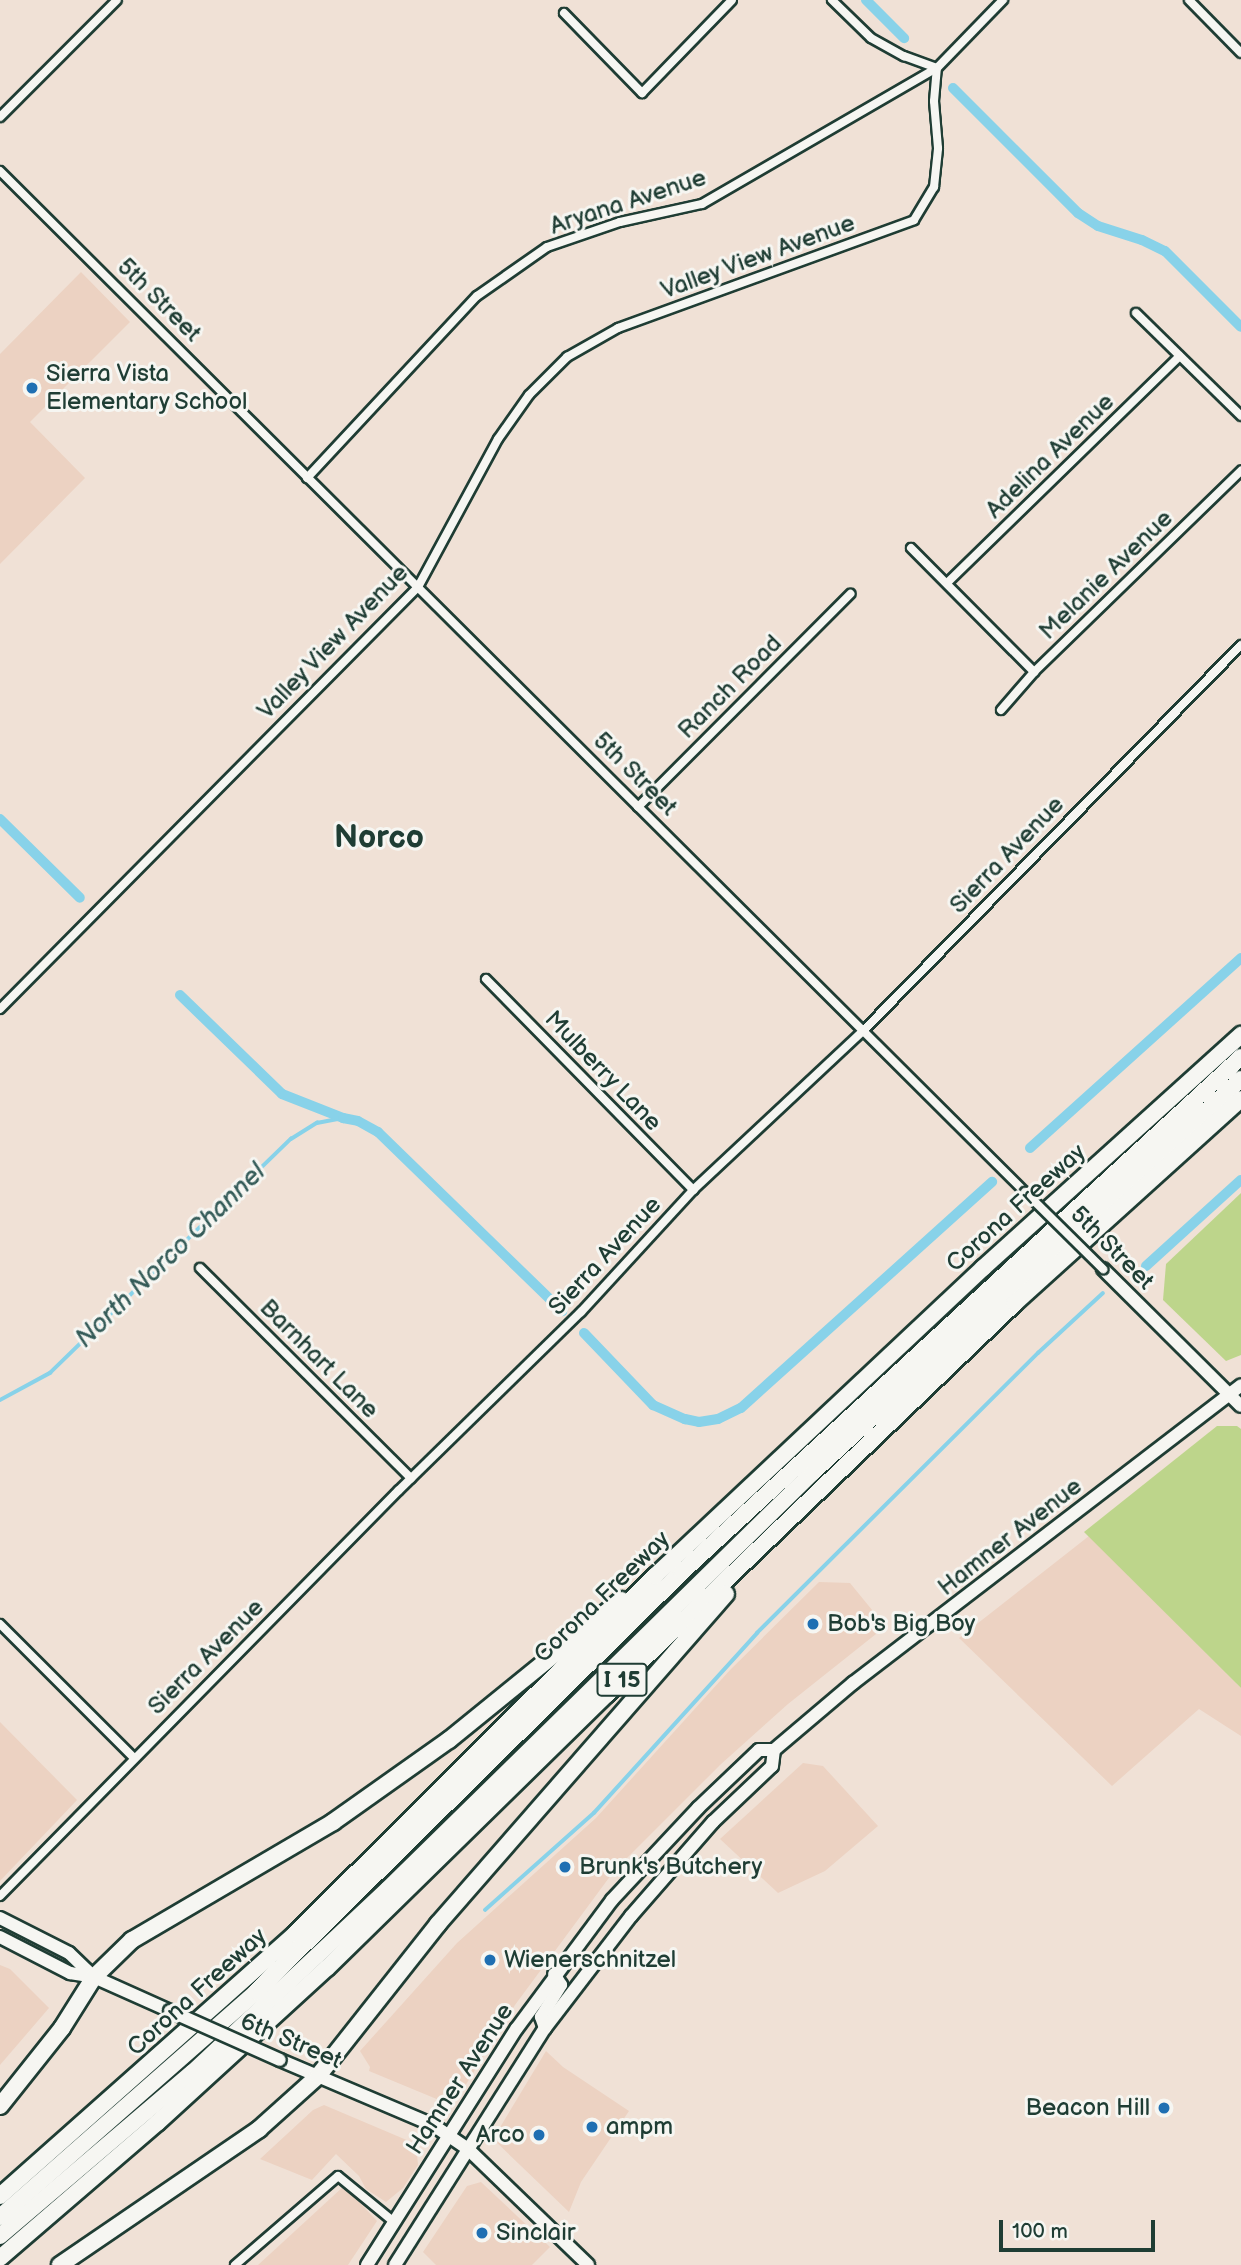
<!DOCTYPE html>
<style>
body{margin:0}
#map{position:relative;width:1241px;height:2265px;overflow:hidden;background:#f0e1d6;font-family:"Balsamiq Sans",sans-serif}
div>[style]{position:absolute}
.built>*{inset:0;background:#ecd2c2}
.green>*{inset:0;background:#bdd58b}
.stream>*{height:3.5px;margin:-1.75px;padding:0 1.75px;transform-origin:1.75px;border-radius:1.75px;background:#88d2e9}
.canal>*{height:10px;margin:-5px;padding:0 5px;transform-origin:5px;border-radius:5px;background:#88d2e9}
.roads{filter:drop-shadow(2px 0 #1f3d34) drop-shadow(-2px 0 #1f3d34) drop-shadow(0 2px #1f3d34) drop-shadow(0 -2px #1f3d34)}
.street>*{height:8px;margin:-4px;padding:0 4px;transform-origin:4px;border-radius:4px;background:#f6f6f2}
.secondary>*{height:12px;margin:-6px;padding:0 6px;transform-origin:6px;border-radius:6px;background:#f6f6f2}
.primary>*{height:12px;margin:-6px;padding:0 6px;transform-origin:6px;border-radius:6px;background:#f6f6f2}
.highway>*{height:16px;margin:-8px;padding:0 8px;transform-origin:8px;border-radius:8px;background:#f6f6f2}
.bridges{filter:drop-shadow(2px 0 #1f3d34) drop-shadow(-2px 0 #1f3d34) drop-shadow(0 2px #1f3d34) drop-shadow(0 -2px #1f3d34)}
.street-bridge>*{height:8px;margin:-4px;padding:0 4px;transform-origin:4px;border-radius:4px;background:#f6f6f2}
.primary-bridge>*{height:12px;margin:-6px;padding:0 6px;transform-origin:6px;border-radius:6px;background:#f6f6f2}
.dots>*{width:19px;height:19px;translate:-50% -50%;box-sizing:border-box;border:4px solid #f6f6f2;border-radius:50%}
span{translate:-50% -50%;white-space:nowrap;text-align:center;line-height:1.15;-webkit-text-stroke:6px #f6f6f2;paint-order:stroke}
.shield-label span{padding:2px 5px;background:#f6f6f2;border:2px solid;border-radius:5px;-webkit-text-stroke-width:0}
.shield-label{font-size:23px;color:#1f3d34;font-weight:700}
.street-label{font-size:24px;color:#1f3d34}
.poi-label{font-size:24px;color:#1f3d34}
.left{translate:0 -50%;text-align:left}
.right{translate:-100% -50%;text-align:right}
.water-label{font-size:26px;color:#345b58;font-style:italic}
.district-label{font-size:32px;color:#1f3d34;font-weight:700}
.scale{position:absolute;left:999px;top:2220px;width:156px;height:32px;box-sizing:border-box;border:4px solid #1f3d34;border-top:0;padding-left:9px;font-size:21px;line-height:24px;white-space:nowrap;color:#1f3d34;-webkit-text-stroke:5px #f6f6f2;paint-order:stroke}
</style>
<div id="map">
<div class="built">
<i style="clip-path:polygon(81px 272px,130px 322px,30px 422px,85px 478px,0 564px,0 354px)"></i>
<i style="clip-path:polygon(1089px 1536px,1241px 1688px,1241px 1736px,1199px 1709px,1112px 1786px,959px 1638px)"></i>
<i style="clip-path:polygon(819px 1582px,850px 1583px,877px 1616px,870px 1626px,876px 1634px,788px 1704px,720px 1765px,614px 1871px,515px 2005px,462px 2091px,453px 2098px,439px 2100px,369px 2071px,370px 2067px,360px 2051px,457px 1943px,596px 1818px,730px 1670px)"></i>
<i style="clip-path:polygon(0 1722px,77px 1800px,0 1881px)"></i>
<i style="clip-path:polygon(803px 1763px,823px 1766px,878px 1826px,825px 1871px,778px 1893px,720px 1839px)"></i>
<i style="clip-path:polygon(0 1965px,10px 1969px,49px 2008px,0 2065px)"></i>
<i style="clip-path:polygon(546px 2051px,563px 2067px,629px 2111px,581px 2182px,569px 2212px,493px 2139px)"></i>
<i style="clip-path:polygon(324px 2105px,416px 2144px,418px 2165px,403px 2188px,386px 2202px,366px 2189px,359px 2176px,336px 2154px,312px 2180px,260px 2159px,313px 2110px)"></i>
<i style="clip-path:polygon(481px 2182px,550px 2247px,532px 2265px,436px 2265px,423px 2252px,467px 2186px)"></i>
<i style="clip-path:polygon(344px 2186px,377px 2221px,348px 2265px,258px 2265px)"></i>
</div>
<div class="green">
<i style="clip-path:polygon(1241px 1193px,1241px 1355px,1226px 1361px,1163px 1300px,1166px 1264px)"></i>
<i style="clip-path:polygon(1217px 1426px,1237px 1426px,1241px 1429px,1241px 1688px,1084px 1532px)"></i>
</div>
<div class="stream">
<i style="left:0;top:1400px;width:57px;rotate:-28.4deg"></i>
<i style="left:50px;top:1373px;width:336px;rotate:-44.2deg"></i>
<i style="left:291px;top:1139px;width:31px;rotate:-32deg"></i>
<i style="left:317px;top:1123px;width:26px;rotate:-11deg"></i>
<i style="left:485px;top:1910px;width:146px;rotate:-41.7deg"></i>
<i style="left:594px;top:1813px;width:243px;rotate:-47.8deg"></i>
<i style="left:757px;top:1633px;width:397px;rotate:-44.9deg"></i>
<i style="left:1038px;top:1353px;width:88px;rotate:-42.7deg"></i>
</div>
<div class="canal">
<i style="left:866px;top:0;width:54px;rotate:45deg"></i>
<i style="left:953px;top:88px;width:177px;rotate:45deg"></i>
<i style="left:1078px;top:213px;width:24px;rotate:33deg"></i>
<i style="left:1098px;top:226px;width:46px;rotate:17.7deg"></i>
<i style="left:1142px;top:240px;width:25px;rotate:26deg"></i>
<i style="left:1165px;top:251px;width:107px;rotate:45deg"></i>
<i style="left:0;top:819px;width:112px;rotate:44.6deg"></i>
<i style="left:180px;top:995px;width:142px;rotate:44.1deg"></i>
<i style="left:282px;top:1094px;width:66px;rotate:21.5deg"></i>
<i style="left:343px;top:1118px;width:15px;rotate:11deg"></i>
<i style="left:358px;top:1121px;width:23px;rotate:29deg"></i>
<i style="left:378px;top:1132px;width:257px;rotate:44.2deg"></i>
<i style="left:1030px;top:1148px;width:284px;rotate:-42deg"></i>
<i style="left:1146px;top:1266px;width:128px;rotate:-42.2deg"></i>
<i style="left:584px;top:1333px;width:100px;rotate:46.2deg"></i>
<i style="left:653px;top:1405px;width:35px;rotate:24deg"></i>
<i style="left:685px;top:1419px;width:14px;rotate:12deg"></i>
<i style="left:699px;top:1422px;width:19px;rotate:-9deg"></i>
<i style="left:718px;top:1419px;width:25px;rotate:-26deg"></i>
<i style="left:741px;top:1408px;width:338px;rotate:-42deg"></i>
</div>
<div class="roads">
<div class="street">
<i style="left:832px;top:0;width:54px;rotate:44.3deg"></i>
<i style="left:871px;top:38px;width:38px;rotate:29deg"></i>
<i style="left:904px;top:56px;width:35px;rotate:20deg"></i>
<i style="left:1189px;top:0;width:74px;rotate:45.5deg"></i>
<i style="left:564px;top:13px;width:112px;rotate:45.7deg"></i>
<i style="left:642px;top:93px;width:129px;rotate:-45.9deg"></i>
<i style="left:0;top:117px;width:165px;rotate:-45deg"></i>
<i style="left:0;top:171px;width:1447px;rotate:44.89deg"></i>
<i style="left:1136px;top:313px;width:147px;rotate:44.4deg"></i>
<i style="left:307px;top:478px;width:249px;rotate:-47deg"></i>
<i style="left:477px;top:296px;width:85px;rotate:-35deg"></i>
<i style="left:547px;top:247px;width:77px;rotate:-18.9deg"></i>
<i style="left:620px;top:222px;width:84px;rotate:-12.4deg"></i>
<i style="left:702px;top:204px;width:272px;rotate:-30.1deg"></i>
<i style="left:911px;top:548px;width:175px;rotate:45.2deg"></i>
<i style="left:947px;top:583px;width:325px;rotate:-44.3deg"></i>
<i style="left:1001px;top:710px;width:50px;rotate:-49deg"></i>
<i style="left:1034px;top:672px;width:289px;rotate:-44.2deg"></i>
<i style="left:638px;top:807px;width:301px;rotate:-45.1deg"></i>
<i style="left:486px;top:979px;width:296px;rotate:45.5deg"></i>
<i style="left:0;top:1009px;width:594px;rotate:-45.27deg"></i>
<i style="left:418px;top:587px;width:168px;rotate:-61.6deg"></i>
<i style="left:498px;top:439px;width:54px;rotate:-54.8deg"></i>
<i style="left:529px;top:395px;width:54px;rotate:-45deg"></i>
<i style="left:567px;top:357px;width:59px;rotate:-29.6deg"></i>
<i style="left:618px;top:328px;width:315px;rotate:-20deg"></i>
<i style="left:914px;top:220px;width:39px;rotate:-59deg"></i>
<i style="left:934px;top:187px;width:39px;rotate:-84deg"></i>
<i style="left:938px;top:148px;width:47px;rotate:-94.9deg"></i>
<i style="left:934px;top:101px;width:33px;rotate:-85deg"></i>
<i style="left:937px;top:68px;width:95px;rotate:-45.9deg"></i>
<i style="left:200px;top:1268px;width:298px;rotate:44.9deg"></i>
<i style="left:0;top:1624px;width:188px;rotate:45deg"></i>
<i style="left:0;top:1896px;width:569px;rotate:-45.5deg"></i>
<i style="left:399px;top:1490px;width:255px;rotate:-44.4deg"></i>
<i style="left:581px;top:1312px;width:166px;rotate:-47.4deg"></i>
<i style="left:693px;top:1190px;width:234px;rotate:-43.1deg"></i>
<i style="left:864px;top:1030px;width:539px;rotate:-45.6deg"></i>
<i style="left:235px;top:2265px;width:136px;rotate:-40.8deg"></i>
<i style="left:338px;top:2176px;width:72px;rotate:39.4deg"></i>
</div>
<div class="secondary">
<i style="left:1103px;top:1269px;width:194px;rotate:44.8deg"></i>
<i style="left:468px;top:2149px;width:167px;rotate:44deg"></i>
</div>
<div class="primary">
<i style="left:0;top:1918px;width:77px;rotate:26.9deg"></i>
<i style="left:69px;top:1953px;width:35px;rotate:44deg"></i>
<i style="left:0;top:1937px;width:79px;rotate:27.2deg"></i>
<i style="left:70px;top:1973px;width:24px;rotate:9deg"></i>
<i style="left:94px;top:1977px;width:83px;rotate:24.1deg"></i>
<i style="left:545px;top:2028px;width:12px;rotate:-110deg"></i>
<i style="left:541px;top:2017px;width:38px;rotate:-58deg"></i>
<i style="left:561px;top:1985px;width:13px;rotate:-122deg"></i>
<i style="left:280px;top:2060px;width:166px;rotate:23deg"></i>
<i style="left:433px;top:2125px;width:42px;rotate:34.4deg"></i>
<i style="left:367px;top:2265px;width:280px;rotate:-57.7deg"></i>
<i style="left:517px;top:2028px;width:159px;rotate:-53.4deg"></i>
<i style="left:612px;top:1900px;width:126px;rotate:-46.9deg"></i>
<i style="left:698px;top:1808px;width:84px;rotate:-43.6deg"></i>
<i style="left:759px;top:1750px;width:15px"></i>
<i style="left:395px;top:2265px;width:280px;rotate:-57.7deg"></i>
<i style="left:545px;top:2028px;width:141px;rotate:-52.5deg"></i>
<i style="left:631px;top:1916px;width:125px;rotate:-48.9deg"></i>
<i style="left:713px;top:1822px;width:81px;rotate:-43.5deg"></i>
<i style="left:772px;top:1766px;width:16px;rotate:-83deg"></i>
<i style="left:774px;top:1750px;width:104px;rotate:-40.3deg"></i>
<i style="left:853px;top:1683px;width:489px;rotate:-37.5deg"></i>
</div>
<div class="highway">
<i style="left:0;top:2106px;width:100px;rotate:-51.5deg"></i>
<i style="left:62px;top:2028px;width:60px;rotate:-57.9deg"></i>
<i style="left:94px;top:1977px;width:53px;rotate:-44.2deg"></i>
<i style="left:132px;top:1940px;width:233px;rotate:-30.4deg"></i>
<i style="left:333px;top:1822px;width:142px;rotate:-35.3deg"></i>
<i style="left:449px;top:1740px;width:222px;rotate:-39.1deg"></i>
<i style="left:0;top:2196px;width:395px;rotate:-41.6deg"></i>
<i style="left:295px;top:1934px;width:508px;rotate:-44.84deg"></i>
<i style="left:655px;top:1576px;width:450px;rotate:-43.2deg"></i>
<i style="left:983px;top:1268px;width:348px;rotate:-42.1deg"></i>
<i style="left:0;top:2217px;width:341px;rotate:-41.3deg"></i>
<i style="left:256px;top:1992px;width:598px;rotate:-44.59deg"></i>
<i style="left:682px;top:1572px;width:760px;rotate:-42.65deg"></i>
<i style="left:0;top:2236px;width:253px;rotate:-40.4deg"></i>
<i style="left:193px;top:2072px;width:267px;rotate:-43.2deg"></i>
<i style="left:388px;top:1889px;width:595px;rotate:-44.46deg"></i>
<i style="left:813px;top:1472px;width:581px;rotate:-42.56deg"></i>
<i style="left:0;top:2258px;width:207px;rotate:-40.7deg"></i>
<i style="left:157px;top:2123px;width:230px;rotate:-42.4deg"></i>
<i style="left:327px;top:1968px;width:392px;rotate:-44.4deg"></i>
<i style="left:607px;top:1694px;width:565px;rotate:-43.78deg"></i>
<i style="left:1015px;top:1303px;width:304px;rotate:-42.1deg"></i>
<i style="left:60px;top:2265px;width:241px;rotate:-34.3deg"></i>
<i style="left:259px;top:2129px;width:79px;rotate:-41.9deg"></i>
<i style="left:318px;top:2076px;width:194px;rotate:-51.7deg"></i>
<i style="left:438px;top:1924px;width:438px;rotate:-48.9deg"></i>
</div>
</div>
<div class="bridges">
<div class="street-bridge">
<i style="left:1025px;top:1192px;width:110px;rotate:44.6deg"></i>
</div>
<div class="primary-bridge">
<i style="left:170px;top:2011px;width:120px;rotate:24deg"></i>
</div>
</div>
<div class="dots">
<i style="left:32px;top:388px;background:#1f6fb2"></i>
<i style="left:813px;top:1624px;background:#1f6fb2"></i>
<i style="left:565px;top:1867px;background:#1f6fb2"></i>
<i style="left:490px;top:1960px;background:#1f6fb2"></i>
<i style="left:1164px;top:2108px;background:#1f6fb2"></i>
<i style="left:592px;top:2127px;background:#1f6fb2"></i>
<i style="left:539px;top:2135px;background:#1f6fb2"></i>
<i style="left:482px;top:2233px;background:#1f6fb2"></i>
</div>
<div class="shield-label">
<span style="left:622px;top:1680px">I 15</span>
</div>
<div class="street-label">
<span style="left:628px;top:202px;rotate:-18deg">Aryana Avenue</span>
<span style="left:758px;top:257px;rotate:-20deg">Valley View Avenue</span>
<span style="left:159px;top:300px;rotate:45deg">5th Street</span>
<span style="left:1050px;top:456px;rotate:-44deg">Adelina Avenue</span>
<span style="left:1106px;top:575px;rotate:-44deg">Melanie Avenue</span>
<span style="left:333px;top:642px;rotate:-46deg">Valley View Avenue</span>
<span style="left:730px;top:687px;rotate:-45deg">Ranch Road</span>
<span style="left:635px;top:774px;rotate:45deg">5th Street</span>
<span style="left:1007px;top:855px;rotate:-46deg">Sierra Avenue</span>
<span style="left:603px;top:1071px;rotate:46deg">Mulberry Lane</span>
<span style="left:1016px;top:1208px;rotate:-42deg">Corona Freeway</span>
<span style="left:1112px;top:1248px;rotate:45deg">5th Street</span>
<span style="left:605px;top:1256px;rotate:-47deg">Sierra Avenue</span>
<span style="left:319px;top:1359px;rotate:45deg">Barnhart Lane</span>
<span style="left:1010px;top:1537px;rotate:-38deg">Hamner Avenue</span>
<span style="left:602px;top:1597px;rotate:-44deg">Corona Freeway</span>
<span style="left:206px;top:1657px;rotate:-45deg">Sierra Avenue</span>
<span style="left:197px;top:1992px;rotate:-42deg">Corona Freeway</span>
<span style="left:291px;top:2041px;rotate:23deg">6th Street</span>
<span style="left:460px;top:2079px;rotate:-57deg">Hamner Avenue</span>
</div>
<div class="poi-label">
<span class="left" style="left:46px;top:388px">Sierra Vista<br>Elementary School</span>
<span class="left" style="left:827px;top:1624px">Bob's Big Boy</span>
<span class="left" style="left:579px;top:1867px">Brunk's Butchery</span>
<span class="left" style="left:504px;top:1960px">Wienerschnitzel</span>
<span class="right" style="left:1150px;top:2108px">Beacon Hill</span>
<span class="left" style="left:606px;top:2127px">ampm</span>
<span class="right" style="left:525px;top:2135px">Arco</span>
<span class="left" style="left:496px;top:2233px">Sinclair</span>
</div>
<div class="water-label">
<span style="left:171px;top:1256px;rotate:-44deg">North Norco Channel</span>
</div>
<div class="district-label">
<span style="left:379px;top:838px">Norco</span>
</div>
<div class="scale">100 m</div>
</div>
